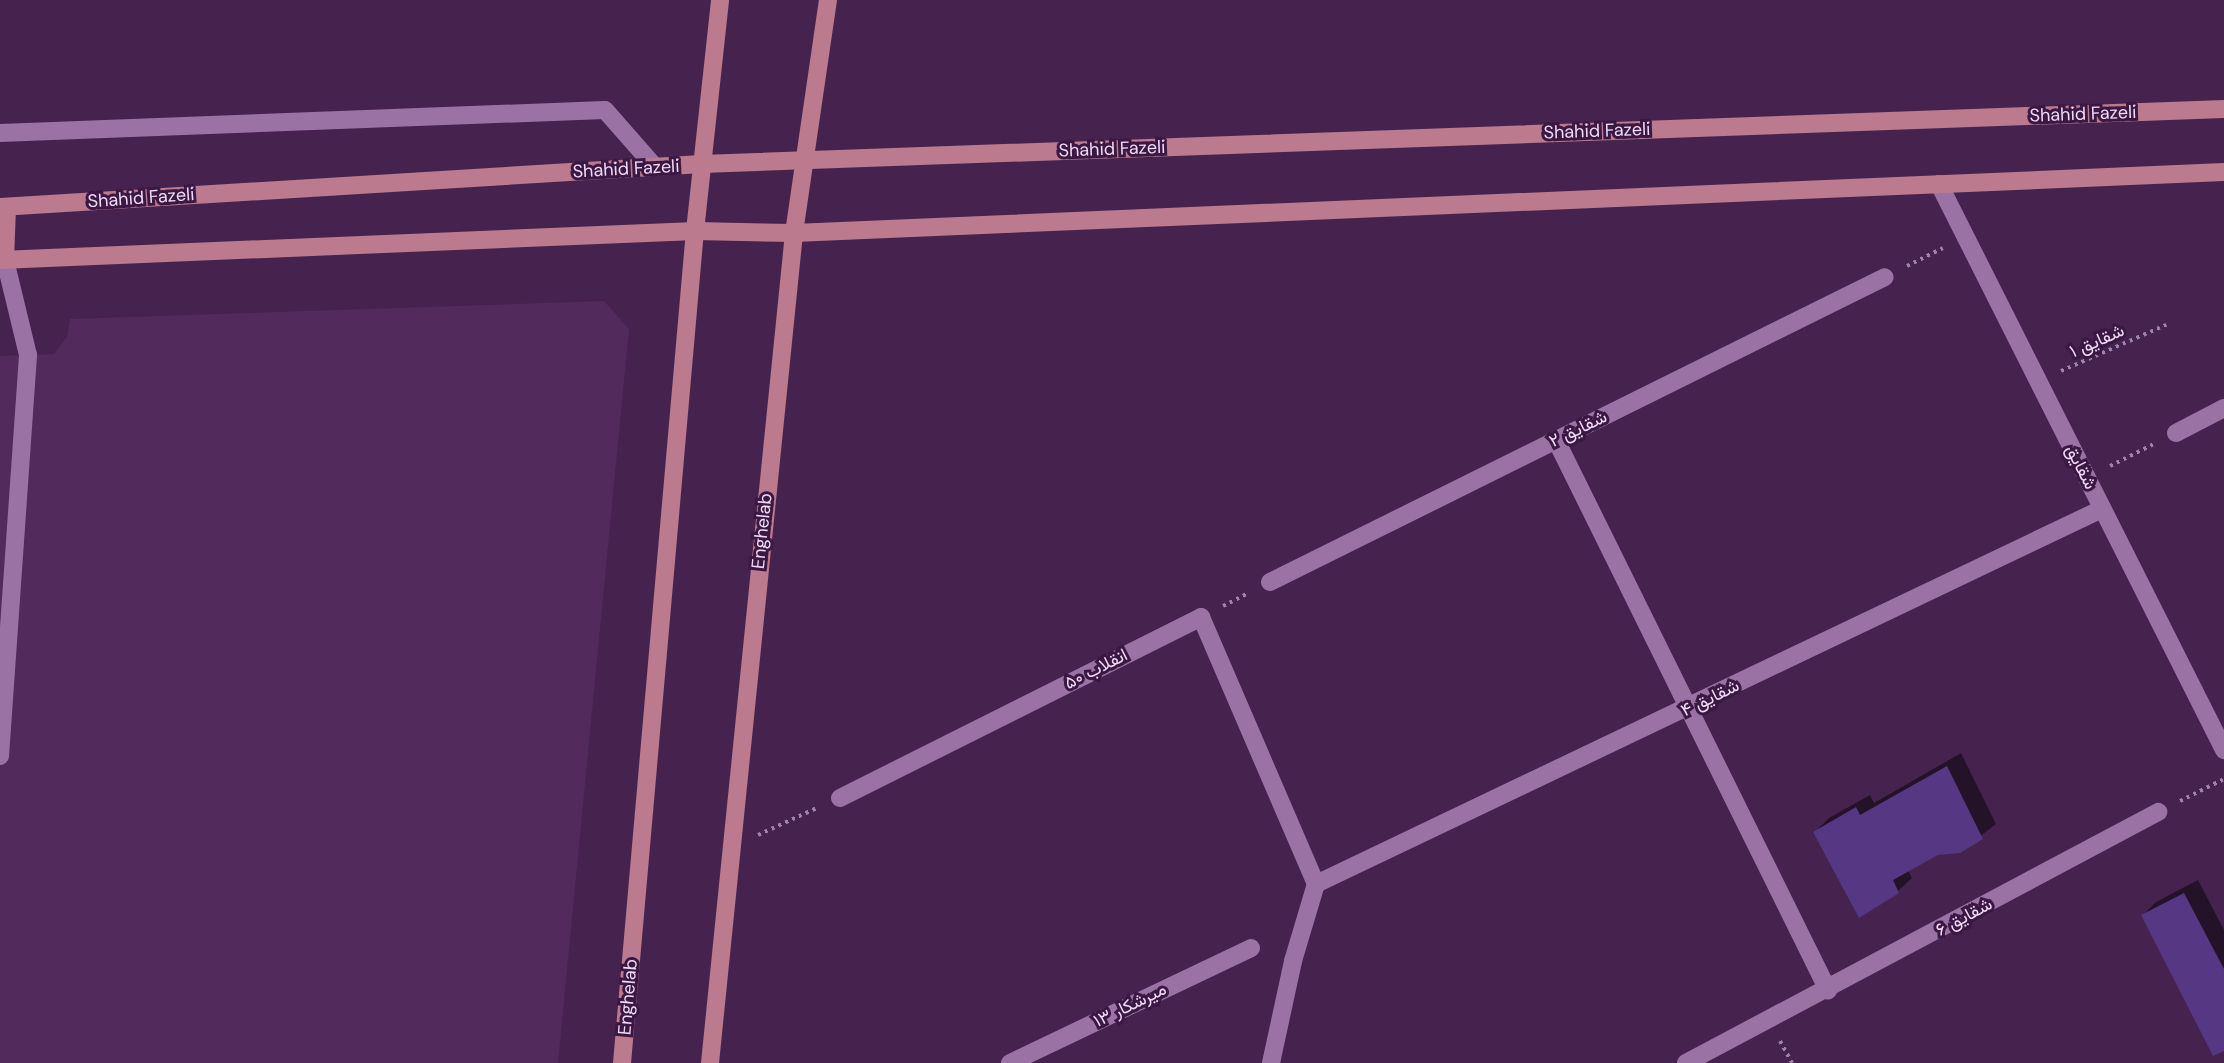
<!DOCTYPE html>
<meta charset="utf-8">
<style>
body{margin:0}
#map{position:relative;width:2224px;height:1063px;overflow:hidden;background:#45234e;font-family:"DM Sans",Vazirmatn,sans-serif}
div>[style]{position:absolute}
.built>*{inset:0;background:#522a5c}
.shadow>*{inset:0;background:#0007}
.building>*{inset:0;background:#553783}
.path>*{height:4px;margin-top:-2px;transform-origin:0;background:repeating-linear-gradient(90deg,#a084a7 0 3px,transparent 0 7.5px)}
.minor>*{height:18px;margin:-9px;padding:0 9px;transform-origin:9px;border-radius:9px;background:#9a73a4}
.major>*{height:18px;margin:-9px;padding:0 9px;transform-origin:9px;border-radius:9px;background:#bb7a8e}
span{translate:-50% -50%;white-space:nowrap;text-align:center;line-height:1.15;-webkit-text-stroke:6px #3b1843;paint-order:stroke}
.street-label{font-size:18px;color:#efd9f4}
</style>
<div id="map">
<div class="built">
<i style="clip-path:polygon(604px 301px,629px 329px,558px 1063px,0 1063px,0 356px,54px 354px,67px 337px,70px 319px)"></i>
</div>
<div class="shadow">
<i style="clip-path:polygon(1961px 753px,1996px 824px,1960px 852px,1938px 853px,1908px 870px,1912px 878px,1898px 891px,1815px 832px,1829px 818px,1870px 795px,1874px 803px)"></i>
<i style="clip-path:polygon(2198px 880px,2224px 930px,2224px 1049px,2143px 915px,2156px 902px)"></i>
</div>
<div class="building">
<i style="clip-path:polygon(1947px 766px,1983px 839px,1960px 853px,1938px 855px,1893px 880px,1899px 893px,1859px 918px,1813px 832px,1856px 807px,1860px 815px)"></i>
<i style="clip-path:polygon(2184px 893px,2224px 969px,2224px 1051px,2213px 1056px,2141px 915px)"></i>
</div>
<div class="path">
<i style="left:1907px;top:266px;width:40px;rotate:-26.6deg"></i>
<i style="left:2061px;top:371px;width:115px;rotate:-23.7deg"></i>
<i style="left:2110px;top:466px;width:49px;rotate:-26.6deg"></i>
<i style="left:1223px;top:606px;width:28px;rotate:-27deg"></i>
<i style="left:2180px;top:801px;width:49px;rotate:-26.6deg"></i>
<i style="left:758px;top:835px;width:65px;rotate:-24.6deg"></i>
<i style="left:1780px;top:1041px;width:25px;rotate:61deg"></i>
</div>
<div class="minor">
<i style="left:0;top:133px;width:605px;rotate:-2.18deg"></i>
<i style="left:605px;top:110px;width:76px;rotate:48.7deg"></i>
<i style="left:1939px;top:184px;width:634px;rotate:63.27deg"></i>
<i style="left:2176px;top:433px;width:54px;rotate:-27.5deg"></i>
<i style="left:1556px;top:440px;width:614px;rotate:63.69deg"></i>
<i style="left:1270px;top:582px;width:686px;rotate:-26.38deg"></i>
<i style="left:0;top:756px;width:402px;rotate:-86deg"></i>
<i style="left:28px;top:355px;width:98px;rotate:-103.6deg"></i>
<i style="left:840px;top:798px;width:404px;rotate:-26.6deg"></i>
<i style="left:1201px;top:617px;width:291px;rotate:66.7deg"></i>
<i style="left:1316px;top:884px;width:871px;rotate:-25.51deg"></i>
<i style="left:1010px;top:1063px;width:267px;rotate:-25.5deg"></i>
<i style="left:1271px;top:1063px;width:104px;rotate:-77.8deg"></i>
<i style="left:1293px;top:961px;width:80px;rotate:-73.4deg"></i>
<i style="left:1686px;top:1063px;width:535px;rotate:-28deg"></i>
</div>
<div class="major">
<i style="left:0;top:207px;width:703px;rotate:-3.51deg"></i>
<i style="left:702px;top:164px;width:1523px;rotate:-2.07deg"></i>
<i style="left:0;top:260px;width:696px;rotate:-2.39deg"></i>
<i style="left:695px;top:231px;width:99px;rotate:1.2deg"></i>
<i style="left:794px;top:233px;width:1431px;rotate:-2.44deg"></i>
<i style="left:5px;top:260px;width:53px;rotate:-87.8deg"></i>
<i style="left:622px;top:1063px;width:835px;rotate:-84.99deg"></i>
<i style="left:695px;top:231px;width:232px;rotate:-83.8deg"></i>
<i style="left:710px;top:1063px;width:834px;rotate:-84.22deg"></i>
<i style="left:794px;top:233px;width:235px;rotate:-81.7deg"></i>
</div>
<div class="street-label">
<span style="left:2083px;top:114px;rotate:-2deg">Shahid Fazeli</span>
<span style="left:1597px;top:131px;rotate:-2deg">Shahid Fazeli</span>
<span style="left:1112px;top:149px;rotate:-2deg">Shahid Fazeli</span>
<span style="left:626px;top:169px;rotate:-3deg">Shahid Fazeli</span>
<span style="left:141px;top:198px;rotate:-4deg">Shahid Fazeli</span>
<span style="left:2097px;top:341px;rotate:-24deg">شقایق ۱</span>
<span style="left:1578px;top:429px;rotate:-26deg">شقایق ۲</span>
<span style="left:2081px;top:467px;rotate:63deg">شقایق</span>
<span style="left:762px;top:531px;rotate:-84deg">Enghelab</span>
<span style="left:1096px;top:669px;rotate:-27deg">انقلاب ۵۰</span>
<span style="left:1710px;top:698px;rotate:-26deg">شقایق ۴</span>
<span style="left:1964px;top:917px;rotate:-28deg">شقایق ۶</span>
<span style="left:628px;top:997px;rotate:-85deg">Enghelab</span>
<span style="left:1130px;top:1005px;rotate:-26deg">میرشکار ۱۳</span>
</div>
</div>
